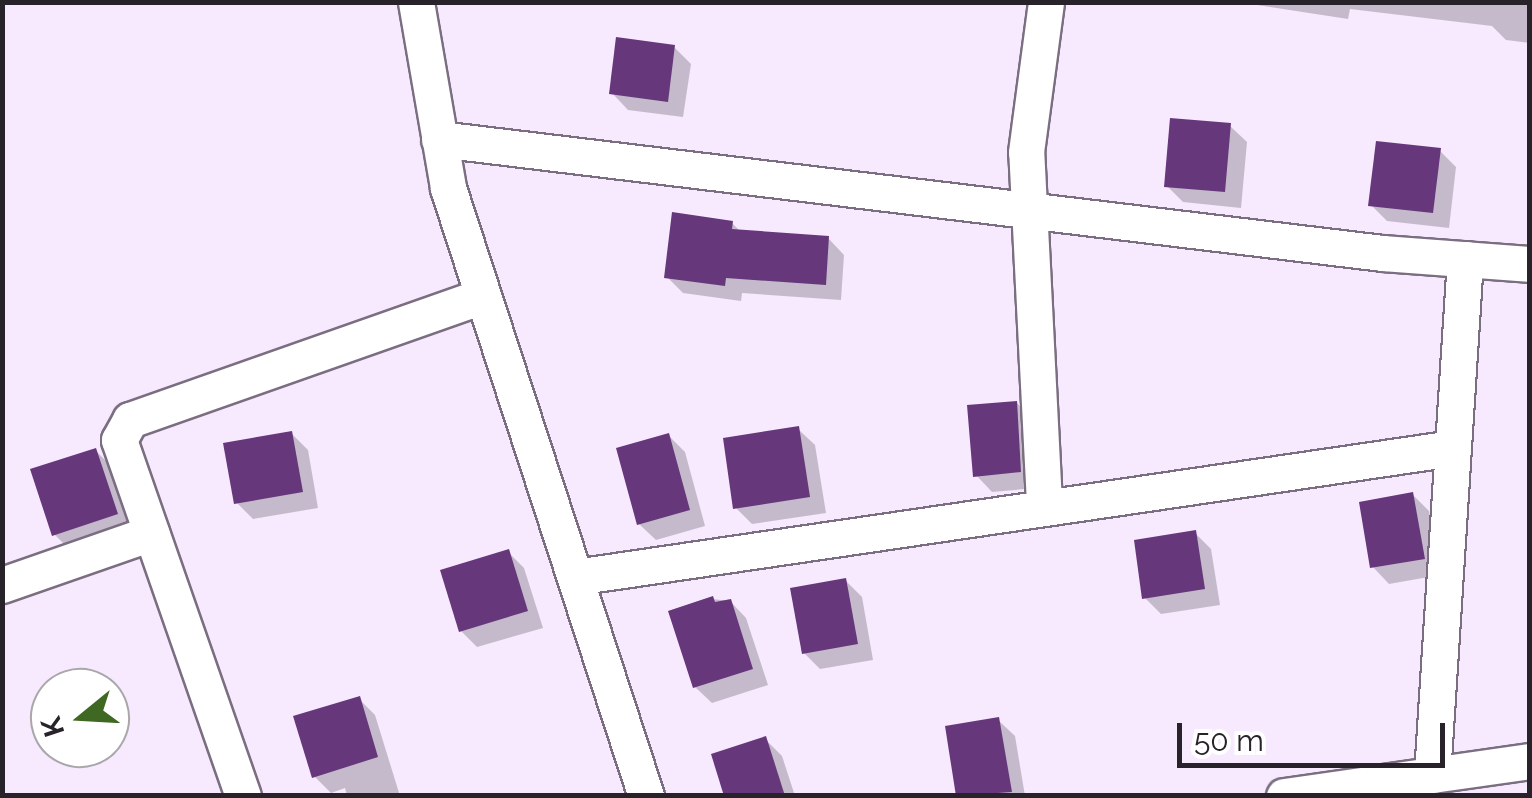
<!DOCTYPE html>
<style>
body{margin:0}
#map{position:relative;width:1532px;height:798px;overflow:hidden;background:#f7e9fe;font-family:Raleway,sans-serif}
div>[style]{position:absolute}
.shadow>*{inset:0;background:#0003}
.building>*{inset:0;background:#66377a}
.roads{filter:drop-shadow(2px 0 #7a6e80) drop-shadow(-2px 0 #7a6e80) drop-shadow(0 2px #7a6e80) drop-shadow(0 -2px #7a6e80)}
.minor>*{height:35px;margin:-17.5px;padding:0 17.5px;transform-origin:17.5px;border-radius:17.5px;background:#fff}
span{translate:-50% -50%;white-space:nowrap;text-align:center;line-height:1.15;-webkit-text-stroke:10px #fff;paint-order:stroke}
.frame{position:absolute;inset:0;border:5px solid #28222a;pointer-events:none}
.north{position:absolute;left:30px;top:668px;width:100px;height:100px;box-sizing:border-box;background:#fff;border:2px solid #a9a7aa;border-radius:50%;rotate:252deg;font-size:28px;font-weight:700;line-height:40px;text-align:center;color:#28222a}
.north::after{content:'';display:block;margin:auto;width:35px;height:45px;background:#3f6823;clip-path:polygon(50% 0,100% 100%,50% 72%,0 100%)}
.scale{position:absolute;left:1177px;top:723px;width:268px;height:45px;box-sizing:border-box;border:5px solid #28222a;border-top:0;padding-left:12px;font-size:30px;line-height:35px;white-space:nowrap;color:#28222a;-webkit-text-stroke:8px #fff;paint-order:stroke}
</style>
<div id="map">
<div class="shadow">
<i style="clip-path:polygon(1237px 2px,1530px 2px,1530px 43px,1506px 40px,1492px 26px,1350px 9px,1348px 19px)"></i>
<i style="clip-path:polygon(674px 47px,691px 64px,683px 117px,628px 110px,612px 93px)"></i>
<i style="clip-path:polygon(1230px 126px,1247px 142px,1241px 208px,1183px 202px,1167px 186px)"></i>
<i style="clip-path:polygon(1440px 151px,1456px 167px,1449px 228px,1387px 221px,1371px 205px)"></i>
<i style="clip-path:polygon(732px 223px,741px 232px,828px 238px,844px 255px,841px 300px,742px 293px,741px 301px,683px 293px,667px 277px)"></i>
<i style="clip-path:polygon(1017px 403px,1033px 420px,1036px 488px,992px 492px,976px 475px)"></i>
<i style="clip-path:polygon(798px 429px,815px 445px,826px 513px,752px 524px,736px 508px)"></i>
<i style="clip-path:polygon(291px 433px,308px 450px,318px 508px,253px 519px,237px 503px)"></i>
<i style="clip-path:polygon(669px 436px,685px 452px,705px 526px,656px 540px,639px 524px)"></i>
<i style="clip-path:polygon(96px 451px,112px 467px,133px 531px,71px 551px,54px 534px)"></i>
<i style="clip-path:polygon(1413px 495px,1429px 511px,1440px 575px,1389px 584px,1373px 567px)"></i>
<i style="clip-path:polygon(1195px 533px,1211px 549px,1220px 605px,1161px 614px,1144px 597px)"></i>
<i style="clip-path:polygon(508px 552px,524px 568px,543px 628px,477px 647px,461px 631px)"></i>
<i style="clip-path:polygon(845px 580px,862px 597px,873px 660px,820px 669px,804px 653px)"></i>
<i style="clip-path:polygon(712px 599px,730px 601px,746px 618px,768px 685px,712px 703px,695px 687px)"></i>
<i style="clip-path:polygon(359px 699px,375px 715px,400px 796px,347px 796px,345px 788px,331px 793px,314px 776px)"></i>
<i style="clip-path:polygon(998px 720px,1015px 736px,1025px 796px,959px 796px)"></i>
<i style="clip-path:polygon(765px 739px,782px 756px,795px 796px,727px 796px)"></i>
</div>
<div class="building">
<i style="clip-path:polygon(616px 37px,675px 45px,668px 102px,609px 94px)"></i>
<i style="clip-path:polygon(1170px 118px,1231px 123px,1225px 192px,1164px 187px)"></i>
<i style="clip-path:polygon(1376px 141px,1441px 148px,1433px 213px,1368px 206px)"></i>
<i style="clip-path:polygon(672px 212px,733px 221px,732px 229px,829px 236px,826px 285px,726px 278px,725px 286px,664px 278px)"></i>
<i style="clip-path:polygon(1017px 401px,1021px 472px,973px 477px,967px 405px)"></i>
<i style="clip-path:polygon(799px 426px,810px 497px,733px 509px,723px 438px)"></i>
<i style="clip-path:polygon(292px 431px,303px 492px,234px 504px,223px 443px)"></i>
<i style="clip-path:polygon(669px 433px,690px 510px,637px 525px,616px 448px)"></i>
<i style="clip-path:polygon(96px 448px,118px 514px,52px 536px,30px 469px)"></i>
<i style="clip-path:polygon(1413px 492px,1425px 559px,1370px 568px,1359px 502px)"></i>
<i style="clip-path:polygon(1196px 530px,1205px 589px,1142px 599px,1134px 540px)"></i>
<i style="clip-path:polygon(509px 549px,528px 611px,459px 632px,440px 570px)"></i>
<i style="clip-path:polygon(846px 578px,858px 644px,802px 654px,790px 588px)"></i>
<i style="clip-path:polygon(713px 596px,715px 602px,731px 599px,753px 669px,693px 688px,668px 611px)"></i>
<i style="clip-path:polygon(360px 696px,378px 757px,312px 778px,293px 716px)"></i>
<i style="clip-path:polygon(999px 717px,1012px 792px,956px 796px,945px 726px)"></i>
<i style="clip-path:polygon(766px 736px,785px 796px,724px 796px,711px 754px)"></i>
</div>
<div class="roads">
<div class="minor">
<i style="left:416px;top:2px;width:189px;rotate:80.2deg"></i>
<i style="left:448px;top:188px;width:639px;rotate:71.96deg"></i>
<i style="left:439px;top:139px;width:951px;rotate:6.89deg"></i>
<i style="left:1383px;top:253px;width:147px;rotate:4.3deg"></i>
<i style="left:1044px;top:503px;width:351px;rotate:-92.9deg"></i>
<i style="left:1026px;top:152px;width:151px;rotate:-82.4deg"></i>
<i style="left:575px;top:577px;width:887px;rotate:-8.36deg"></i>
<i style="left:2px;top:585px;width:158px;rotate:-19.2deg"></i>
<i style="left:1432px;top:775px;width:517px;rotate:-86.34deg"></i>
<i style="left:243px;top:796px;width:377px;rotate:-109.2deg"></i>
<i style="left:119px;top:440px;width:23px;rotate:-61deg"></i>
<i style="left:130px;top:420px;width:374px;rotate:-19.4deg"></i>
<i style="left:1284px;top:796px;width:248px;rotate:-8.1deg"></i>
</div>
</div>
<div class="frame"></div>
<div class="north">K</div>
<div class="scale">50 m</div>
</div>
